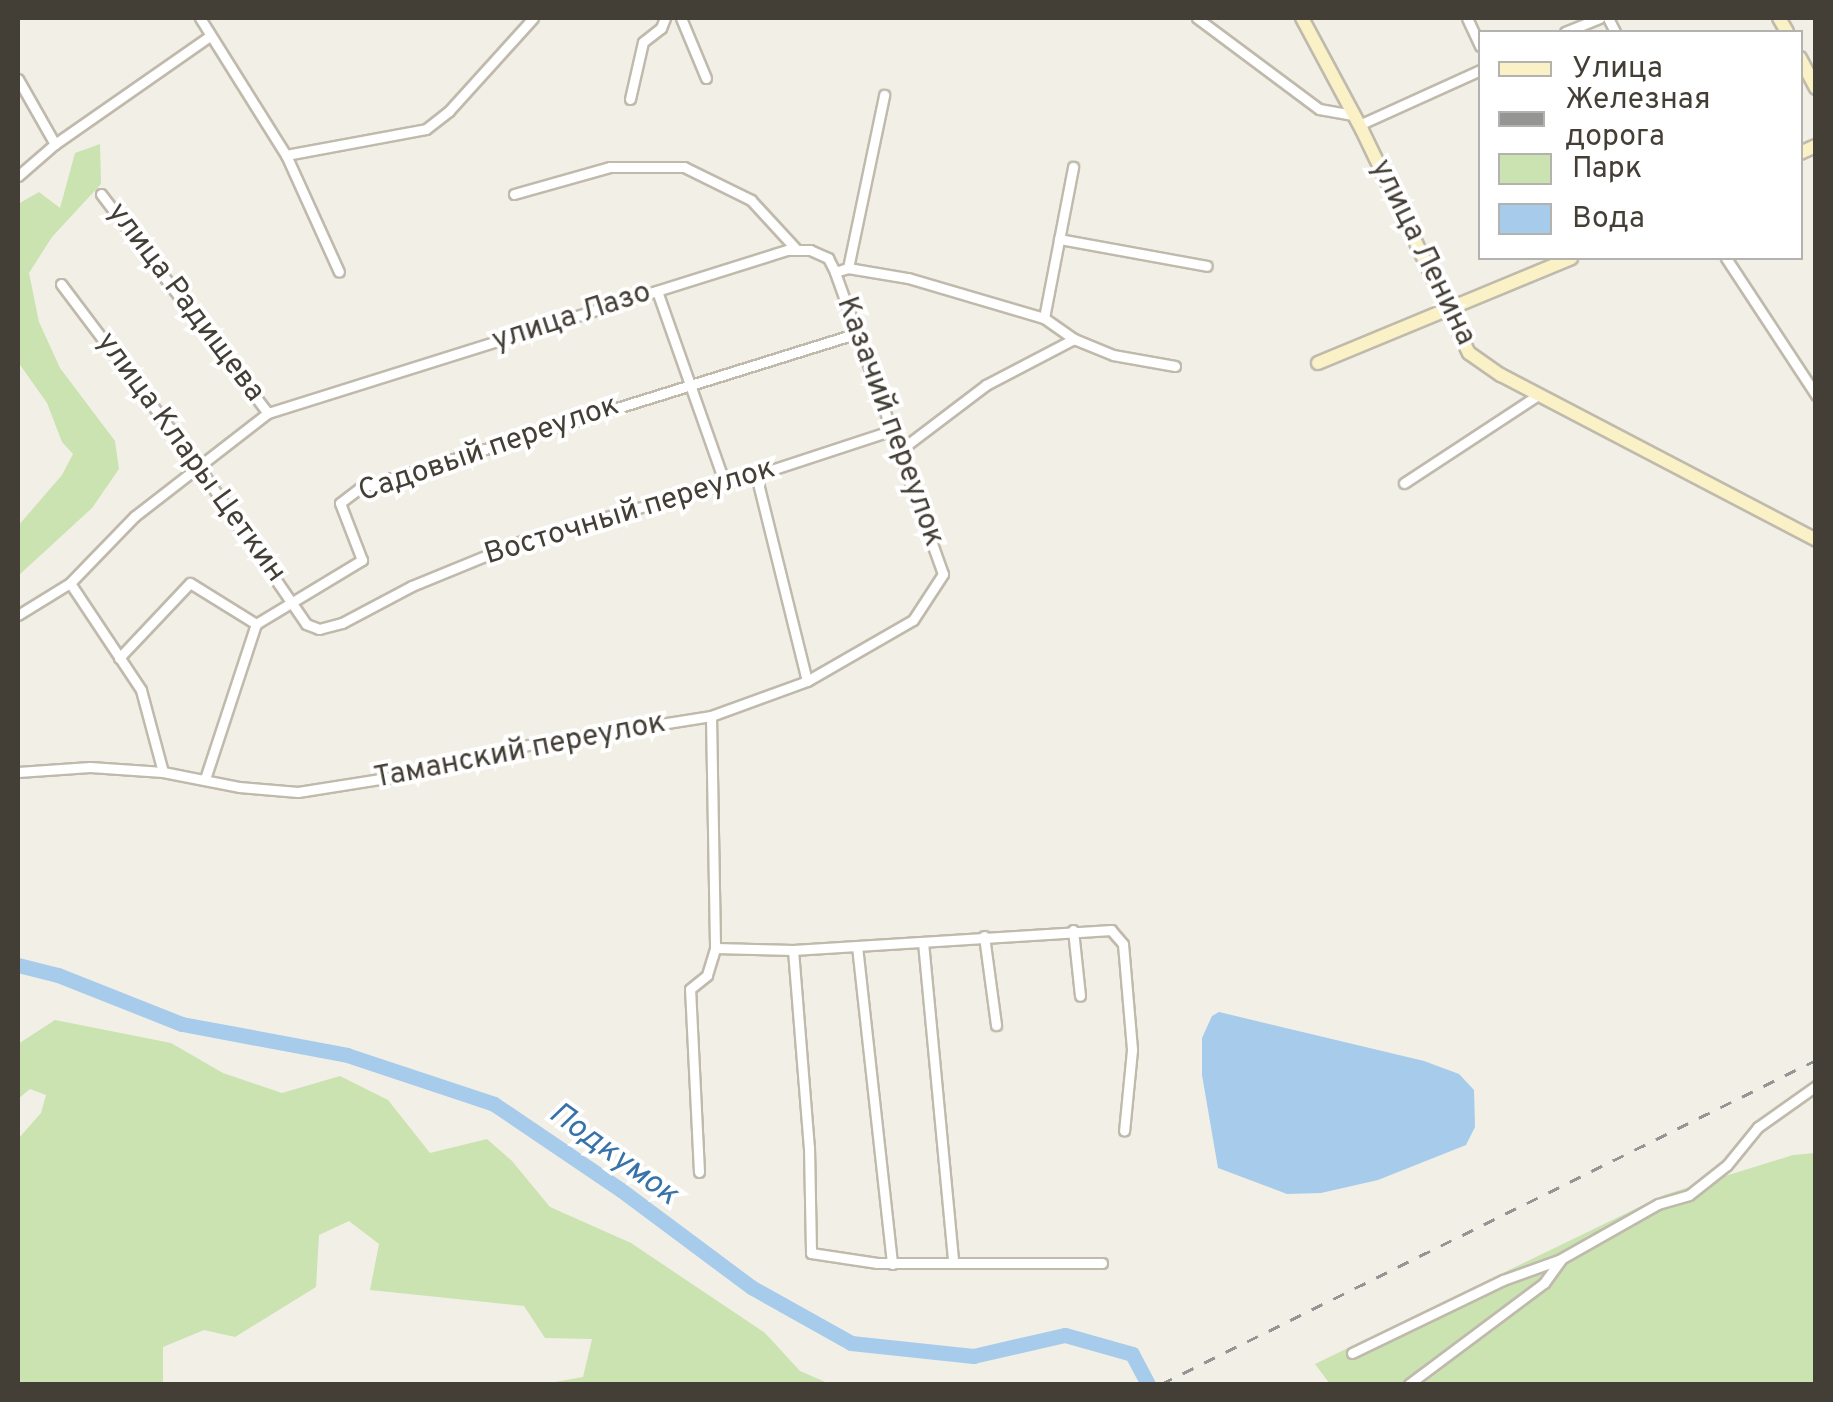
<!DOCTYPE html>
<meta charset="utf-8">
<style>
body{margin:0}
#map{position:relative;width:1833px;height:1402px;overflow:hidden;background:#f2efe6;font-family:Overpass,sans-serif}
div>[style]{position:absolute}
.green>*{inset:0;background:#cae3b1}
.water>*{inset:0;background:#a6cbeb}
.river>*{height:15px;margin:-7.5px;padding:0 7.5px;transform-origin:7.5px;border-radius:7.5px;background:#a6cbeb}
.roads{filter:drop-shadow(2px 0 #bfbaac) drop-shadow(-2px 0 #bfbaac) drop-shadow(0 2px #bfbaac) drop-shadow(0 -2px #bfbaac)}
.street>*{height:9px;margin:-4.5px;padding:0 4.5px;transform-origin:4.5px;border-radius:4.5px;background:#fff}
.secondary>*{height:12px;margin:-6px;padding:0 6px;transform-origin:6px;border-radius:6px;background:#fbf1c7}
.rail>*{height:2.5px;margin-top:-1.25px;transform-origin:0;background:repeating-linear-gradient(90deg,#959595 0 12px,transparent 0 24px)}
span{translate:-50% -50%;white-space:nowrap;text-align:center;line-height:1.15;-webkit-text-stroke:8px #fff;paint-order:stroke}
.street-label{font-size:30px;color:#443f36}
.water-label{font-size:32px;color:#3773a8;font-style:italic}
.frame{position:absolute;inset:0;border:20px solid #443f36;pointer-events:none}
.legend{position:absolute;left:1478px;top:30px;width:325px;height:230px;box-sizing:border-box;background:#fff;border:2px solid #b4b2af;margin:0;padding:12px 18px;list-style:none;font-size:30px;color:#443f36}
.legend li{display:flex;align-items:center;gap:20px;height:50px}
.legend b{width:50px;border:2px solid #b4b2af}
</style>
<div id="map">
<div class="green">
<i style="clip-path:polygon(100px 144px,101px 184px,52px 237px,29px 273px,39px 322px,60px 368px,115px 441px,119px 469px,92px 508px,18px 576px,18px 526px,62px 475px,73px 454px,62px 442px,47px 403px,18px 362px,18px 204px,39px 192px,60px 208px,75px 153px)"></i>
<i style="clip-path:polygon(55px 1020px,171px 1043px,223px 1073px,282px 1093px,340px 1076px,388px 1100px,430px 1153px,487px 1139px,512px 1161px,550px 1207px,631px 1243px,765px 1333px,800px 1371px,830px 1384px,544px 1384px,583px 1377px,592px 1339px,545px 1338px,524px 1306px,370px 1290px,379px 1244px,349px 1221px,319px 1235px,316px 1287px,235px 1337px,204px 1330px,163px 1347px,163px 1384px,18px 1384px,18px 1139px,41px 1113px,46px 1095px,30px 1089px,18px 1099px,18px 1044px)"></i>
<i style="clip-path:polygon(1815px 1153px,1815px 1384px,1330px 1384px,1315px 1364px,1664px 1195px,1793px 1155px)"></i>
</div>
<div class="water">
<i style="clip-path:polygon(1219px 1012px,1424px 1061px,1459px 1074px,1474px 1090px,1475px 1127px,1466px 1145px,1378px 1180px,1321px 1193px,1287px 1194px,1218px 1168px,1202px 1075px,1202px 1038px,1212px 1016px)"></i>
</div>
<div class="river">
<i style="left:18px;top:965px;width:41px;rotate:14deg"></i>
<i style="left:58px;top:975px;width:133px;rotate:21.6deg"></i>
<i style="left:182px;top:1024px;width:168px;rotate:10.6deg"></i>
<i style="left:347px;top:1055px;width:155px;rotate:18.4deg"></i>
<i style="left:494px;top:1104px;width:153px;rotate:34.1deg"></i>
<i style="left:621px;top:1190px;width:162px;rotate:36.7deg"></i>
<i style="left:751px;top:1287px;width:115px;rotate:29.2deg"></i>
<i style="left:851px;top:1343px;width:123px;rotate:6.1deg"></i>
<i style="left:973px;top:1356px;width:94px;rotate:-12.9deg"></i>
<i style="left:1065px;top:1335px;width:70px;rotate:15.8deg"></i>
<i style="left:1132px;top:1354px;width:34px;rotate:62deg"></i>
</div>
<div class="roads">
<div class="street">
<i style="left:200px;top:18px;width:162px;rotate:57.9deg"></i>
<i style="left:286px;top:155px;width:128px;rotate:65.6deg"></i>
<i style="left:681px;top:18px;width:65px;rotate:67.4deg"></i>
<i style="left:1197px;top:18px;width:152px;rotate:36.7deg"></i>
<i style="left:1319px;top:109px;width:36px;rotate:10deg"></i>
<i style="left:1467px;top:18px;width:31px;rotate:65deg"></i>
<i style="left:1608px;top:18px;width:16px;rotate:63deg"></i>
<i style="left:1565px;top:32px;width:37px;rotate:-22deg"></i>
<i style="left:18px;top:79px;width:75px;rotate:60.4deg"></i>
<i style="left:630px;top:99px;width:58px;rotate:-77.2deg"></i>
<i style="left:643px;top:42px;width:23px;rotate:-38deg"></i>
<i style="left:661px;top:28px;width:11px;rotate:-68deg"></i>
<i style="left:1359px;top:125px;width:133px;rotate:-24.4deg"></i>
<i style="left:286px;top:155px;width:142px;rotate:-10.5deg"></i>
<i style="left:426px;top:129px;width:29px;rotate:-38deg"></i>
<i style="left:449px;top:111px;width:125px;rotate:-47.9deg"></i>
<i style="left:18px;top:176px;width:49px;rotate:-40.9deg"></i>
<i style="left:55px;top:144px;width:189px;rotate:-34.9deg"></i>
<i style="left:101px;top:194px;width:275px;rotate:52.7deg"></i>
<i style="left:514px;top:194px;width:100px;rotate:-15.7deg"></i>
<i style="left:610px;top:167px;width:74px"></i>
<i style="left:684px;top:167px;width:75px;rotate:26.2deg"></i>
<i style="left:751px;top:200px;width:67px;rotate:47.4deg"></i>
<i style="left:1059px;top:239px;width:150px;rotate:10.3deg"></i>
<i style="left:1726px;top:258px;width:164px;rotate:56.7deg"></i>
<i style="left:848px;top:268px;width:177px;rotate:-78.2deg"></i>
<i style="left:61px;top:284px;width:228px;rotate:53deg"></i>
<i style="left:198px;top:466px;width:191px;rotate:55.6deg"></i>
<i style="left:306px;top:624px;width:14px;rotate:21deg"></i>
<i style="left:319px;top:629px;width:24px;rotate:-15deg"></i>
<i style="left:342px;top:623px;width:79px;rotate:-27.9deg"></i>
<i style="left:412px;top:586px;width:121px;rotate:-22.3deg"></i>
<i style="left:524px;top:540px;width:241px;rotate:-15.7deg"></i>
<i style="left:756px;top:475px;width:141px;rotate:-18.2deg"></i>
<i style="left:657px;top:291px;width:205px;rotate:70.6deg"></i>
<i style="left:1044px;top:318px;width:154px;rotate:-79.1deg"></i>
<i style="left:899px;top:451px;width:109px;rotate:-37.2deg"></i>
<i style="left:986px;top:385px;width:99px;rotate:-27.6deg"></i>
<i style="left:1404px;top:483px;width:160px;rotate:-33.3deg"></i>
<i style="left:70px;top:583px;width:128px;rotate:56.4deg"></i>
<i style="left:141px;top:690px;width:85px;rotate:75deg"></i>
<i style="left:18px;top:615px;width:61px;rotate:-31.6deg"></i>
<i style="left:70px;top:583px;width:93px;rotate:-45.9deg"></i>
<i style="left:135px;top:516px;width:168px;rotate:-37.8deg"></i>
<i style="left:268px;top:413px;width:544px;rotate:-17.44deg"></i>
<i style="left:787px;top:250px;width:23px"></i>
<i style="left:810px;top:250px;width:20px;rotate:24deg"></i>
<i style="left:828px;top:258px;width:16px;rotate:63deg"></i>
<i style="left:835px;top:272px;width:14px;rotate:-17deg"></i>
<i style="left:848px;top:268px;width:61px;rotate:9.5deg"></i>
<i style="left:908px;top:278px;width:142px;rotate:16.4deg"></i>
<i style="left:1044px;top:318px;width:37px;rotate:35deg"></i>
<i style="left:1074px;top:339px;width:42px;rotate:22.3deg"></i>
<i style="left:1113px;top:355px;width:63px;rotate:10.1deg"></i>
<i style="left:119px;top:658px;width:103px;rotate:-46.6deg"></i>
<i style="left:190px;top:583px;width:78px;rotate:31.8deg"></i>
<i style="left:807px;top:681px;width:122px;rotate:-29.9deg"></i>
<i style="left:913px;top:620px;width:55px;rotate:-56.9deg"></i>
<i style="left:943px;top:574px;width:321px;rotate:-109.7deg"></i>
<i style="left:711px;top:716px;width:232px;rotate:89deg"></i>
<i style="left:715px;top:948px;width:78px;rotate:1.5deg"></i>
<i style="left:793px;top:950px;width:319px;rotate:-3.6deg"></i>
<i style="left:1111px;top:930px;width:18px;rotate:49deg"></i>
<i style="left:1123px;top:944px;width:106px;rotate:85.1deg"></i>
<i style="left:1132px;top:1050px;width:81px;rotate:95.6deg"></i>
<i style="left:18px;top:772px;width:72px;rotate:-4deg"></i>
<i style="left:90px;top:767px;width:73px;rotate:3.9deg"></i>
<i style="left:163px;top:772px;width:77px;rotate:11.2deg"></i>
<i style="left:239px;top:787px;width:59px;rotate:4.8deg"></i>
<i style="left:298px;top:792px;width:135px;rotate:-9deg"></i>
<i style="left:431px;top:771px;width:81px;rotate:-16.4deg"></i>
<i style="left:509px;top:748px;width:205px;rotate:-9deg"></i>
<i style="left:711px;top:716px;width:102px;rotate:-20deg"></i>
<i style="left:807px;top:681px;width:212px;rotate:-103.9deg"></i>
<i style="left:205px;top:779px;width:163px;rotate:-71.8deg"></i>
<i style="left:256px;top:624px;width:124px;rotate:-31.1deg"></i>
<i style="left:362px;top:560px;width:61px;rotate:-111.1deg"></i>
<i style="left:340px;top:503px;width:25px;rotate:-37deg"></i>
<i style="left:360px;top:488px;width:522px;rotate:-17.29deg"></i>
<i style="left:1073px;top:930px;width:66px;rotate:83.9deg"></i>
<i style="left:984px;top:936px;width:90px;rotate:82.3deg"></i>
<i style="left:923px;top:942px;width:321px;rotate:84.6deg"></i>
<i style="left:857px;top:946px;width:320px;rotate:83.7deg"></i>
<i style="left:793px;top:950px;width:198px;rotate:85.4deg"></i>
<i style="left:809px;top:1147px;width:106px;rotate:88.9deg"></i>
<i style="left:811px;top:1253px;width:67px;rotate:8.6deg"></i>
<i style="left:877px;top:1263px;width:225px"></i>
<i style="left:699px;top:1172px;width:183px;rotate:-92.8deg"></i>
<i style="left:690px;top:989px;width:22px;rotate:-39deg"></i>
<i style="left:707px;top:975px;width:28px;rotate:-73deg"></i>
<i style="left:1352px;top:1353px;width:168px;rotate:-25.8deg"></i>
<i style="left:1503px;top:1280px;width:59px;rotate:-19.7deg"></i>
<i style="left:1559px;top:1260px;width:114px;rotate:-29.5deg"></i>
<i style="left:1658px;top:1204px;width:32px;rotate:-16deg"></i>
<i style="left:1689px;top:1195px;width:48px;rotate:-38.3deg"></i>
<i style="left:1727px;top:1165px;width:49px;rotate:-50.8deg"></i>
<i style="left:1758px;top:1127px;width:71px;rotate:-35.3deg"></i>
<i style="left:1409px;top:1384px;width:169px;rotate:-36.8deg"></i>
<i style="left:1544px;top:1283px;width:29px;rotate:-54deg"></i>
</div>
<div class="secondary">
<i style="left:1302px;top:18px;width:127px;rotate:61.8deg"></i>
<i style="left:1362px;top:130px;width:247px;rotate:64.4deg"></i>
<i style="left:1469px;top:353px;width:39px;rotate:35deg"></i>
<i style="left:1501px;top:375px;width:356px;rotate:27.6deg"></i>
<i style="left:1779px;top:18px;width:16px;rotate:60deg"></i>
<i style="left:1800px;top:58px;width:34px;rotate:62deg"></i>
<i style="left:1800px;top:153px;width:17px;rotate:-24deg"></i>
<i style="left:1318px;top:363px;width:274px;rotate:-22.5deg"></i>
</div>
</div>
<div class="rail">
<i style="left:1161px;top:1384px;width:731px;rotate:-26.32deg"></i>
</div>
<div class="street-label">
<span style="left:1422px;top:253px;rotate:64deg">улица Ленина</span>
<span style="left:185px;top:303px;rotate:53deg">улица Радищева</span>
<span style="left:572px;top:318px;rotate:-18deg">улица Лазо</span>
<span style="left:889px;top:422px;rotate:70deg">Казачий переулок</span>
<span style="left:489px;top:450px;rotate:-19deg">Садовый переулок</span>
<span style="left:190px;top:458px;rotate:54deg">улица Клары Цеткин</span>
<span style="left:630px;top:513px;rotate:-17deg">Восточный переулок</span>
<span style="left:520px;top:752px;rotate:-11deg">Таманский переулок</span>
</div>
<div class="water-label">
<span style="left:613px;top:1155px;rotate:36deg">Подкумок</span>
</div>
<div class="frame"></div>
<ul class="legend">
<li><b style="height:12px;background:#fbf1c7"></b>Улица</li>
<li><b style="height:12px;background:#959595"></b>Железная дорога</li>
<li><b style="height:28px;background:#cae3b1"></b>Парк</li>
<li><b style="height:28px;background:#a6cbeb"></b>Вода</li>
</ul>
</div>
